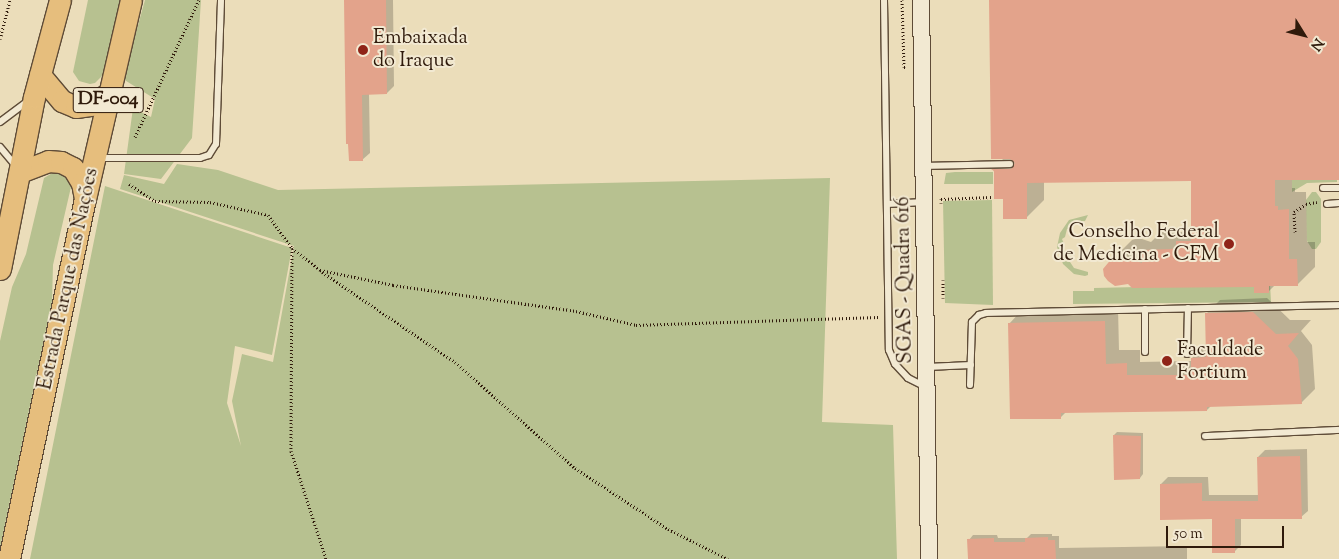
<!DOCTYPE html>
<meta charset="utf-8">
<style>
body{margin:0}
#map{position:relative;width:1339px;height:559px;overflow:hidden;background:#ebddba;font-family:"Sorts Mill Goudy",serif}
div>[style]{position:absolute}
.green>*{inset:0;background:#b7c190}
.shadow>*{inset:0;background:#0003}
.building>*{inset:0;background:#e3a38b}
.path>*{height:3px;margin-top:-1.5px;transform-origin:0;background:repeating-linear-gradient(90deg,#2f1a0b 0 1px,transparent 0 3.5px)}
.roads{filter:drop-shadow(1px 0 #5e4b37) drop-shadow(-1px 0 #5e4b37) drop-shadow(0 1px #5e4b37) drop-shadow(0 -1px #5e4b37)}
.service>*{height:6px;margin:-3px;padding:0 3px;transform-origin:3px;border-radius:3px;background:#f2e9d2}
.tertiary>*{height:16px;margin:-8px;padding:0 8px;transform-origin:8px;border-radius:8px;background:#f2e9d2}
.trunk>*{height:21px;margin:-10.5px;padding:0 10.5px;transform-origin:10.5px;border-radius:10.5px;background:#e6be7d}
.dots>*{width:14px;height:14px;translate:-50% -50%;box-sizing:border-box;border:2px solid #f2e9d2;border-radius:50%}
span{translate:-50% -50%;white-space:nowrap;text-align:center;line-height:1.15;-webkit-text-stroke:4px #f2e9d2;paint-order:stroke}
.shield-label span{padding:1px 4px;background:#f2e9d2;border:1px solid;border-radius:4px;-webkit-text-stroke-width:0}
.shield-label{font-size:19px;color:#2f1a0b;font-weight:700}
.poi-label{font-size:20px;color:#2f1a0b}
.left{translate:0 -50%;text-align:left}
.right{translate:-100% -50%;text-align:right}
.street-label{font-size:20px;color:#2f1a0b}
.north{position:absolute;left:1279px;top:10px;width:50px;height:50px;-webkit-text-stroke:4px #f2e9d2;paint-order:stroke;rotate:126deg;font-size:14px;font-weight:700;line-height:20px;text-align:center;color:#2f1a0b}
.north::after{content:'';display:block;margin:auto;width:18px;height:22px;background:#2f1a0b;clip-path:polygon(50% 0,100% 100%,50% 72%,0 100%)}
.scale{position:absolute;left:1166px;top:526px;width:118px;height:22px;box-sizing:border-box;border:2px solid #2f1a0b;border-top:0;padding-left:6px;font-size:15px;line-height:18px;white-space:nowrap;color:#2f1a0b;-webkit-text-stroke:4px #f2e9d2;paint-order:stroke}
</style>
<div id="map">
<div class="green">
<i style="clip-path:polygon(88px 0,120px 0,103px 75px,95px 83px,90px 84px,79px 81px,73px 72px)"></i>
<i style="clip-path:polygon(145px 0,201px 0,192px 138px,161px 179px,124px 174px,133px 108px,151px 117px,155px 99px,123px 79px)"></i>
<i style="clip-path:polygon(177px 164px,218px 170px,278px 190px,830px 178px,822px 422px,893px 425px,897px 559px,30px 559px,105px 186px,292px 248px,272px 355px,235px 346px,227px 403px,241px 446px,232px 401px,242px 354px,273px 362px,294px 246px,120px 189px,124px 175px,164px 184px)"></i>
<i style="clip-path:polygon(54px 172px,64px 174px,71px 182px,71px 187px,53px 265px,52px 301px,0 548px,0 341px,12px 287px,26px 254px,44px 178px)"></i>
<i style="clip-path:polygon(955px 172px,993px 172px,993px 184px,944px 184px,946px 173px)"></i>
<i style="clip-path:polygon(1337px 179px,1337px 182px,1307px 183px,1292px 192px,1292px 180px)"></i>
<i style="clip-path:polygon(1312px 192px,1316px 192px,1321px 199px,1321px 242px,1316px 249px,1312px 249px,1307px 241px,1306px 200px)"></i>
<i style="clip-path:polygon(992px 200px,993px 305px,945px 303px,943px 201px)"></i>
<i style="clip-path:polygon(1088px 215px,1085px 221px,1073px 223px,1070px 229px,1067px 229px,1065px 237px,1062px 239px,1064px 244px,1062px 251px,1066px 252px,1065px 260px,1070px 262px,1074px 268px,1088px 272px,1088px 275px,1085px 276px,1074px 274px,1063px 264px,1057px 247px,1060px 233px,1069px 220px)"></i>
<i style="clip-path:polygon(1270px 284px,1271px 302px,1073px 304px,1073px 291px,1094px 291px,1094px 288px)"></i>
</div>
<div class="shadow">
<i style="clip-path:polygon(345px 0,393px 0,394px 86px,387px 93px,369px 93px,370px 153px,362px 160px)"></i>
<i style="clip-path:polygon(990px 0,1339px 0,1339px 179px,1292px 179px,1292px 188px,1295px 188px,1295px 192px,1306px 192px,1307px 242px,1315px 242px,1315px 267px,1297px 285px,1275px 285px,1268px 292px,1255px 285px,1114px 258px,1132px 240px,1139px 238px,1151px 242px,1161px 232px,1187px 232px,1192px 227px,1192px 180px,1044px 182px,1044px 200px,1026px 218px,1004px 198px,993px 169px,1004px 158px)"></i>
<i style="clip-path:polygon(1267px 298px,1290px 320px,1311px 320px,1301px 331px,1312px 345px,1315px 389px,1301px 403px,1211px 406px,1207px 410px,1066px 412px,1061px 417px,1009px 324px,1023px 309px,1118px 308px,1119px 350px,1140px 350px,1140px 362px,1192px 361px,1192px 358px,1207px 344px,1206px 314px,1220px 300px)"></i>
<i style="clip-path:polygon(1117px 432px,1143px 433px,1143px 474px,1140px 478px,1114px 435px)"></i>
<i style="clip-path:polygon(1307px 449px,1308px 511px,1301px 517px,1241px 518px,1241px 545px,1234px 552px,1213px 518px,1161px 484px,1168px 477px,1208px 477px,1209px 495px,1259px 495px,1258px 457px,1265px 450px)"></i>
<i style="clip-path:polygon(1031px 534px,1052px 534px,1052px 536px,1059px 536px,1059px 548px,1187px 546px,1187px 559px,1003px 559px,969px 540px,973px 535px,997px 535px,998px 538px,1027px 538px)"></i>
</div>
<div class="building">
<i style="clip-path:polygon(344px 0,386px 0,387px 94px,362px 95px,363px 161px,349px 161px,348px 144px,346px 144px)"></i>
<i style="clip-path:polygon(989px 0,1339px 0,1339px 180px,1275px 180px,1275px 206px,1278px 206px,1278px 210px,1289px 209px,1289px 259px,1297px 259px,1298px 286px,1269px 286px,1269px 293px,1254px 293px,1254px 287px,1132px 288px,1128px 284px,1115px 286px,1108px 281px,1104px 276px,1103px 269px,1113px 257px,1120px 256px,1142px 263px,1142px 250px,1171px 249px,1176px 248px,1176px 241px,1191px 241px,1191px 181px,1027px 183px,1027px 219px,1003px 219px,1003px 199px,994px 199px,994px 171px,991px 169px,1011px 169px,1015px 163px,1010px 159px,991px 159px)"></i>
<i style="clip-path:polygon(1253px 312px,1276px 334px,1299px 333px,1288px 346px,1298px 359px,1302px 404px,1207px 407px,1207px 411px,1061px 413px,1061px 419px,1010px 419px,1008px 323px,1105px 321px,1106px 364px,1127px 363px,1127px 375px,1191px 375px,1191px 358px,1206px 357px,1205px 313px)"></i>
<i style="clip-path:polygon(1113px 435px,1141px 436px,1140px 479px,1114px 480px)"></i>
<i style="clip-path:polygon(1300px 456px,1302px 519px,1235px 519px,1235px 553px,1212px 553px,1212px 519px,1160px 520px,1160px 484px,1202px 483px,1202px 501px,1258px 501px,1257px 457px)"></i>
<i style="clip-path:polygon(1048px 537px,1048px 540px,1055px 540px,1056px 559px,968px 559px,967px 539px,994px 538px,994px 542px,1025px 542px,1025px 538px)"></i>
</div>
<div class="path">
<i style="left:902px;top:0;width:67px;rotate:88.3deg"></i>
<i style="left:904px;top:67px;width:3px"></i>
<i style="left:0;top:39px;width:40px;rotate:-75.6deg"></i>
<i style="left:135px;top:137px;width:151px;rotate:-65deg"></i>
<i style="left:129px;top:184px;width:31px;rotate:33deg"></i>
<i style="left:155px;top:201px;width:55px;rotate:1deg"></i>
<i style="left:210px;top:202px;width:59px;rotate:12.6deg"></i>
<i style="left:268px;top:215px;width:41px;rotate:54deg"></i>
<i style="left:292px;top:248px;width:36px;rotate:38deg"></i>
<i style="left:320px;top:270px;width:75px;rotate:11.6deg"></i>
<i style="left:393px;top:285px;width:185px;rotate:8.1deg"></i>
<i style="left:576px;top:311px;width:62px;rotate:13.1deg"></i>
<i style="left:636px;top:325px;width:243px;rotate:-1.9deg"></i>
<i style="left:941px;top:203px;width:4px;rotate:-90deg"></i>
<i style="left:941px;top:199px;width:51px;rotate:-2.2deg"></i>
<i style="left:1295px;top:232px;width:20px;rotate:-93deg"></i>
<i style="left:1294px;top:212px;width:14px;rotate:-34deg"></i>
<i style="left:1306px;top:204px;width:11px;rotate:-10deg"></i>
<i style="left:292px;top:248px;width:203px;rotate:90.3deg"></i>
<i style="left:291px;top:451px;width:114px;rotate:72deg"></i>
<i style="left:322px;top:272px;width:161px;rotate:34.1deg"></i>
<i style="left:455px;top:362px;width:160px;rotate:41.5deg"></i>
<i style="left:575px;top:468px;width:111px;rotate:33.3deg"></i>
<i style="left:668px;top:529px;width:67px;rotate:26.6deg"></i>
<i style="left:943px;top:280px;width:18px;rotate:90deg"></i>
</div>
<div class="roads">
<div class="service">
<i style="left:884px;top:0;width:350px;rotate:89.2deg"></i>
<i style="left:889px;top:350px;width:15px;rotate:67deg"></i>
<i style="left:895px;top:364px;width:19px;rotate:47deg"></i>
<i style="left:908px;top:378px;width:18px;rotate:27deg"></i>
<i style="left:0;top:122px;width:34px;rotate:-37deg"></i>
<i style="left:0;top:147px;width:23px;rotate:50deg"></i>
<i style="left:97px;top:158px;width:103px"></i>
<i style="left:200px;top:158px;width:9px;rotate:-18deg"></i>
<i style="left:209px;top:155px;width:13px;rotate:-58deg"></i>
<i style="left:216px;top:144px;width:144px;rotate:-88deg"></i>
<i style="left:925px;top:166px;width:85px;rotate:-1.3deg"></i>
<i style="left:1323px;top:188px;width:16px"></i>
<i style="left:887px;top:204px;width:37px;rotate:-3deg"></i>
<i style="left:1327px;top:204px;width:12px;rotate:-5deg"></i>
<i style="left:1145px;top:352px;width:43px;rotate:-90deg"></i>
<i style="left:1187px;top:354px;width:46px;rotate:-88.8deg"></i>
<i style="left:927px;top:367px;width:44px;rotate:-2.6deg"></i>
<i style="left:970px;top:385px;width:63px;rotate:-88.2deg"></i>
<i style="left:972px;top:322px;width:10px;rotate:-45deg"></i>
<i style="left:979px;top:315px;width:7px;rotate:-16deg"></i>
<i style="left:986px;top:313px;width:353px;rotate:-1.3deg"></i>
<i style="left:1205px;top:436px;width:134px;rotate:-2.6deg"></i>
</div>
<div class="tertiary">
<i style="left:921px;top:0;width:559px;rotate:89.18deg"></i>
</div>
<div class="trunk">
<i style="left:40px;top:75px;width:34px;rotate:50deg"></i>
<i style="left:62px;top:101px;width:15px;rotate:23deg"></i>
<i style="left:76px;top:107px;width:14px;rotate:-8deg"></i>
<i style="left:90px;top:105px;width:22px;rotate:-32deg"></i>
<i style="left:20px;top:172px;width:30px;rotate:-21deg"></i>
<i style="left:48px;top:161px;width:13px;rotate:4deg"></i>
<i style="left:61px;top:162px;width:13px;rotate:27deg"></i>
<i style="left:73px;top:168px;width:17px;rotate:59deg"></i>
<i style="left:82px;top:183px;width:16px;rotate:79deg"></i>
<i style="left:0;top:269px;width:175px;rotate:-78.8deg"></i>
<i style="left:34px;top:97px;width:100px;rotate:-75deg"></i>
<i style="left:9px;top:559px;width:368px;rotate:-78.1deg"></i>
<i style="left:85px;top:199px;width:204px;rotate:-77deg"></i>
</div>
</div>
<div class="dots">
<i style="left:363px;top:50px;background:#8f2418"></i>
<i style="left:1229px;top:244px;background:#8f2418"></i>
<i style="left:1167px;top:361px;background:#8f2418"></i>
</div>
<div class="shield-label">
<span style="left:108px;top:100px">DF-004</span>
</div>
<div class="poi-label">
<span class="left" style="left:373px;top:50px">Embaixada<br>do Iraque</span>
<span class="right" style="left:1219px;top:244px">Conselho Federal<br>de Medicina - CFM</span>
<span class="left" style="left:1177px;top:362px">Faculdade<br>Fortium</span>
</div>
<div class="street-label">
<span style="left:69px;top:279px;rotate:-78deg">Estrada Parque das Nações</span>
<span style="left:905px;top:280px;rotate:-91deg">SGAS - Quadra 616</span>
</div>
<div class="north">N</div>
<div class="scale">50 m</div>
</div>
